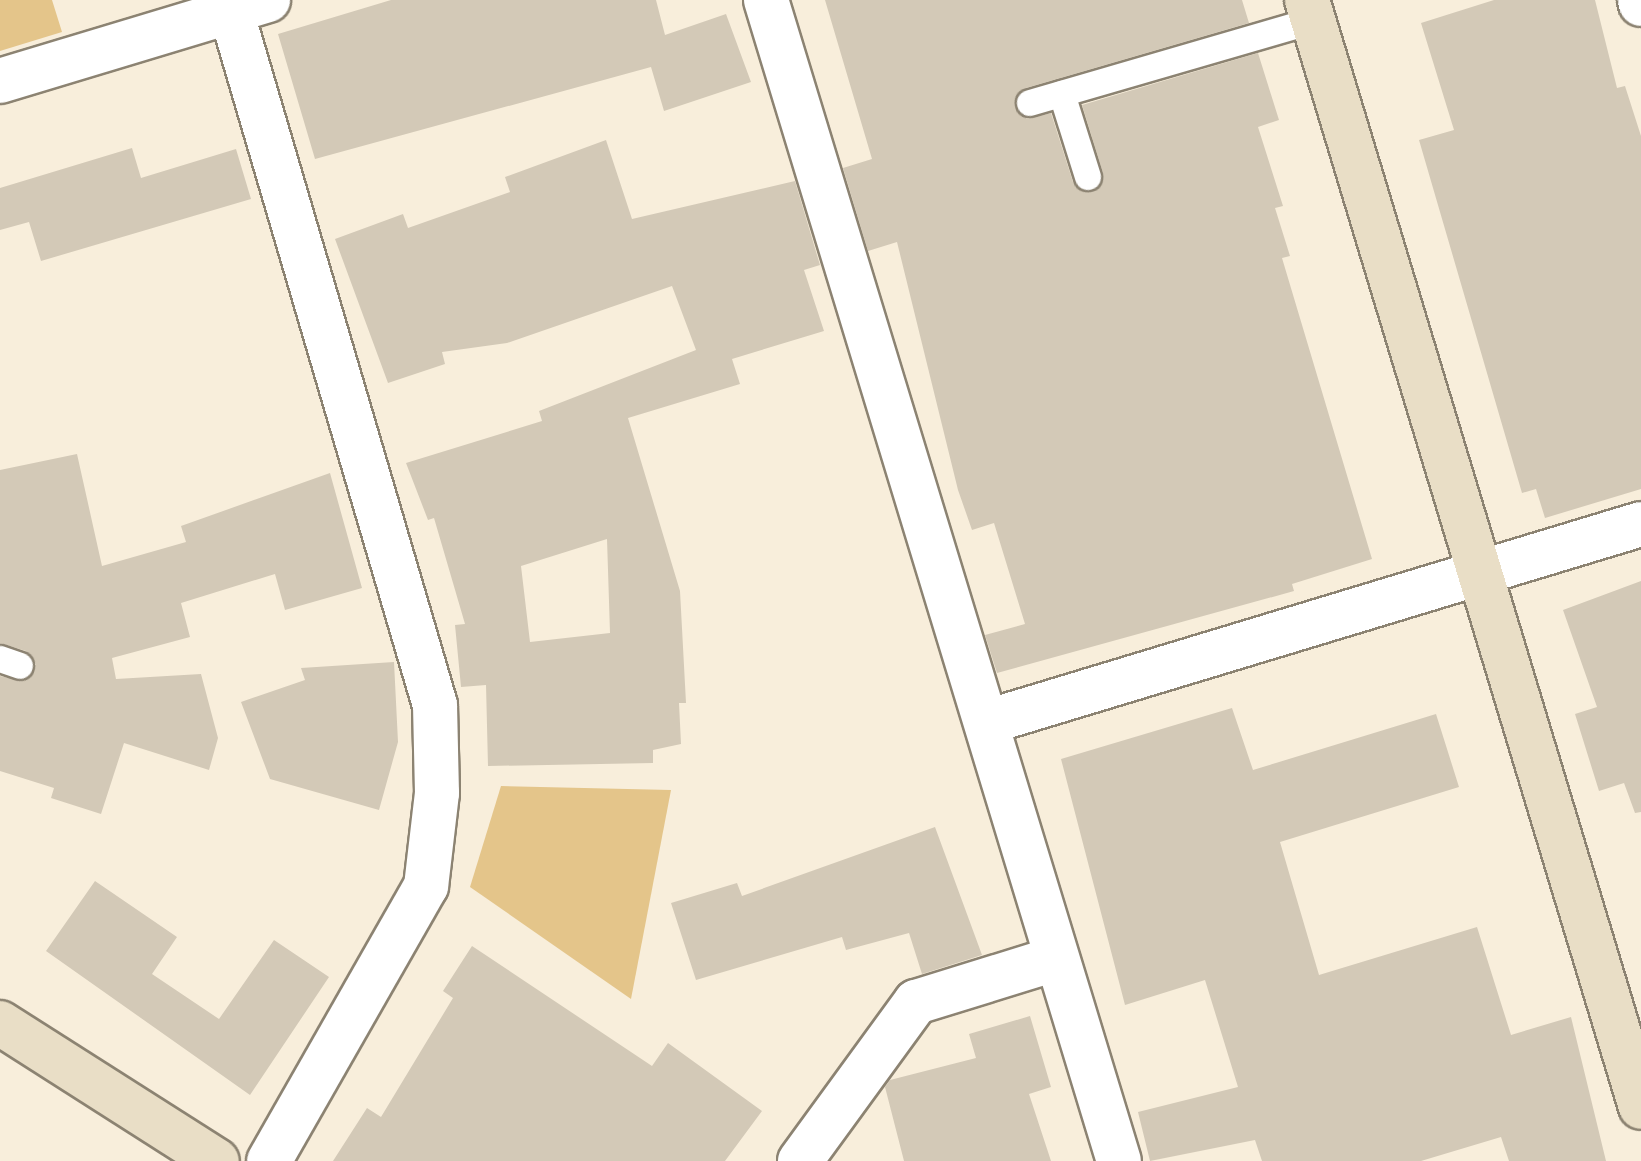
<!DOCTYPE html>
<style>
body{margin:0}
#map{position:relative;width:1641px;height:1161px;overflow:hidden;background:#f8eedb;font-family:Cabin,sans-serif}
div>[style]{position:absolute}
.green>*{inset:0;background:#e4c58a}
.building>*{inset:0;background:#d3c9b7}
.roads{filter:drop-shadow(2px 0 #8c8372) drop-shadow(-2px 0 #8c8372) drop-shadow(0 2px #8c8372) drop-shadow(0 -2px #8c8372)}
.lane>*{height:26px;margin:-13px;padding:0 13px;transform-origin:13px;border-radius:13px;background:#fff}
.street>*{height:44px;margin:-22px;padding:0 22px;transform-origin:22px;border-radius:22px;background:#fff}
.secondary>*{height:44px;margin:-22px;padding:0 22px;transform-origin:22px;border-radius:22px;background:#e9dec6}
span{translate:-50% -50%;white-space:nowrap;text-align:center;line-height:1.15;-webkit-text-stroke:7px #fefcf9;paint-order:stroke}
</style>
<div id="map">
<div class="green">
<i style="clip-path:polygon(0 0,52px 0,62px 32px,0 51px)"></i>
<i style="clip-path:polygon(501px 786px,671px 790px,631px 999px,470px 887px)"></i>
</div>
<div class="building">
<i style="clip-path:polygon(391px 0,656px 0,665px 35px,726px 14px,751px 82px,664px 111px,651px 67px,315px 159px,278px 34px)"></i>
<i style="clip-path:polygon(825px 0,1242px 0,1249px 23px,1026px 88px,1015px 107px,1027px 119px,1051px 113px,1073px 182px,1092px 192px,1103px 173px,1082px 105px,1258px 53px,1279px 120px,1258px 127px,1283px 206px,1275px 208px,1290px 256px,1282px 258px,1372px 559px,1292px 584px,1294px 591px,997px 673px,985px 635px,1025px 624px,994px 523px,972px 530px,958px 490px,897px 242px,868px 251px,843px 168px,872px 159px)"></i>
<i style="clip-path:polygon(1494px 0,1595px 0,1617px 88px,1625px 86px,1641px 136px,1641px 489px,1545px 518px,1536px 489px,1522px 493px,1419px 140px,1454px 130px,1421px 23px)"></i>
<i style="clip-path:polygon(evenodd,606px 140px,632px 219px,795px 181px,820px 265px,804px 270px,824px 331px,732px 359px,740px 384px,628px 418px,680px 591px,686px 703px,679px 703px,681px 744px,653px 750px,653px 763px,488px 766px,486px 685px,461px 687px,455px 625px,465px 624px,434px 518px,428px 520px,406px 463px,542px 421px,539px 411px,696px 350px,672px 286px,507px 343px,442px 352px,445px 364px,388px 383px,335px 239px,403px 214px,408px 228px,510px 192px,505px 177px,606px 140px,607px 539px,610px 633px,530px 642px,521px 566px,607px 539px)"></i>
<i style="clip-path:polygon(132px 148px,141px 178px,236px 149px,251px 199px,41px 261px,29px 222px,0 230px,0 188px)"></i>
<i style="clip-path:polygon(77px 454px,102px 566px,186px 542px,181px 526px,330px 473px,362px 588px,285px 610px,275px 574px,181px 603px,190px 637px,112px 658px,116px 679px,201px 674px,218px 738px,209px 770px,124px 743px,101px 814px,51px 798px,54px 788px,0 771px,0 676px,24px 681px,36px 664px,26px 651px,0 643px,0 470px)"></i>
<i style="clip-path:polygon(1641px 581px,1641px 812px,1635px 813px,1624px 783px,1599px 791px,1575px 714px,1597px 707px,1563px 610px)"></i>
<i style="clip-path:polygon(394px 662px,398px 742px,379px 810px,270px 779px,241px 702px,305px 680px,301px 668px)"></i>
<i style="clip-path:polygon(1232px 708px,1253px 770px,1436px 714px,1459px 787px,1280px 842px,1319px 975px,1477px 927px,1511px 1035px,1571px 1017px,1606px 1161px,1509px 1161px,1501px 1137px,1421px 1161px,1262px 1161px,1255px 1140px,1150px 1161px,1138px 1112px,1238px 1087px,1205px 980px,1125px 1005px,1061px 759px)"></i>
<i style="clip-path:polygon(935px 827px,982px 955px,922px 974px,909px 933px,846px 950px,842px 937px,696px 980px,671px 903px,737px 883px,742px 896px)"></i>
<i style="clip-path:polygon(95px 881px,177px 937px,152px 974px,219px 1019px,274px 940px,329px 977px,250px 1095px,46px 951px)"></i>
<i style="clip-path:polygon(472px 946px,652px 1066px,668px 1043px,762px 1111px,725px 1161px,333px 1161px,367px 1108px,381px 1117px,453px 998px,443px 991px)"></i>
<i style="clip-path:polygon(1030px 1016px,1051px 1087px,1029px 1094px,1051px 1161px,904px 1161px,885px 1087px,890px 1080px,976px 1058px,969px 1034px)"></i>
</div>
<div class="roads">
<div class="lane">
<i style="left:1062px;top:94px;width:87px;rotate:72.6deg"></i>
<i style="left:1030px;top:103px;width:295px;rotate:-16.2deg"></i>
<i style="left:0;top:659px;width:21px;rotate:19deg"></i>
</div>
<div class="street">
<i style="left:766px;top:0;width:1213px;rotate:73.09deg"></i>
<i style="left:1640px;top:0;width:4px;rotate:76deg"></i>
<i style="left:231px;top:11px;width:723px;rotate:73.62deg"></i>
<i style="left:435px;top:705px;width:88px;rotate:88.7deg"></i>
<i style="left:437px;top:793px;width:94px;rotate:96.7deg"></i>
<i style="left:426px;top:886px;width:317px;rotate:119.7deg"></i>
<i style="left:0;top:81px;width:280px;rotate:-16.8deg"></i>
<i style="left:987px;top:722px;width:683px;rotate:-16.84deg"></i>
<i style="left:800px;top:1161px;width:197px;rotate:-53.9deg"></i>
<i style="left:916px;top:1002px;width:145px;rotate:-17.2deg"></i>
</div>
<div class="secondary">
<i style="left:1307px;top:0;width:1156px;rotate:73.21deg"></i>
<i style="left:0;top:1023px;width:257px;rotate:32.5deg"></i>
</div>
</div>
</div>
